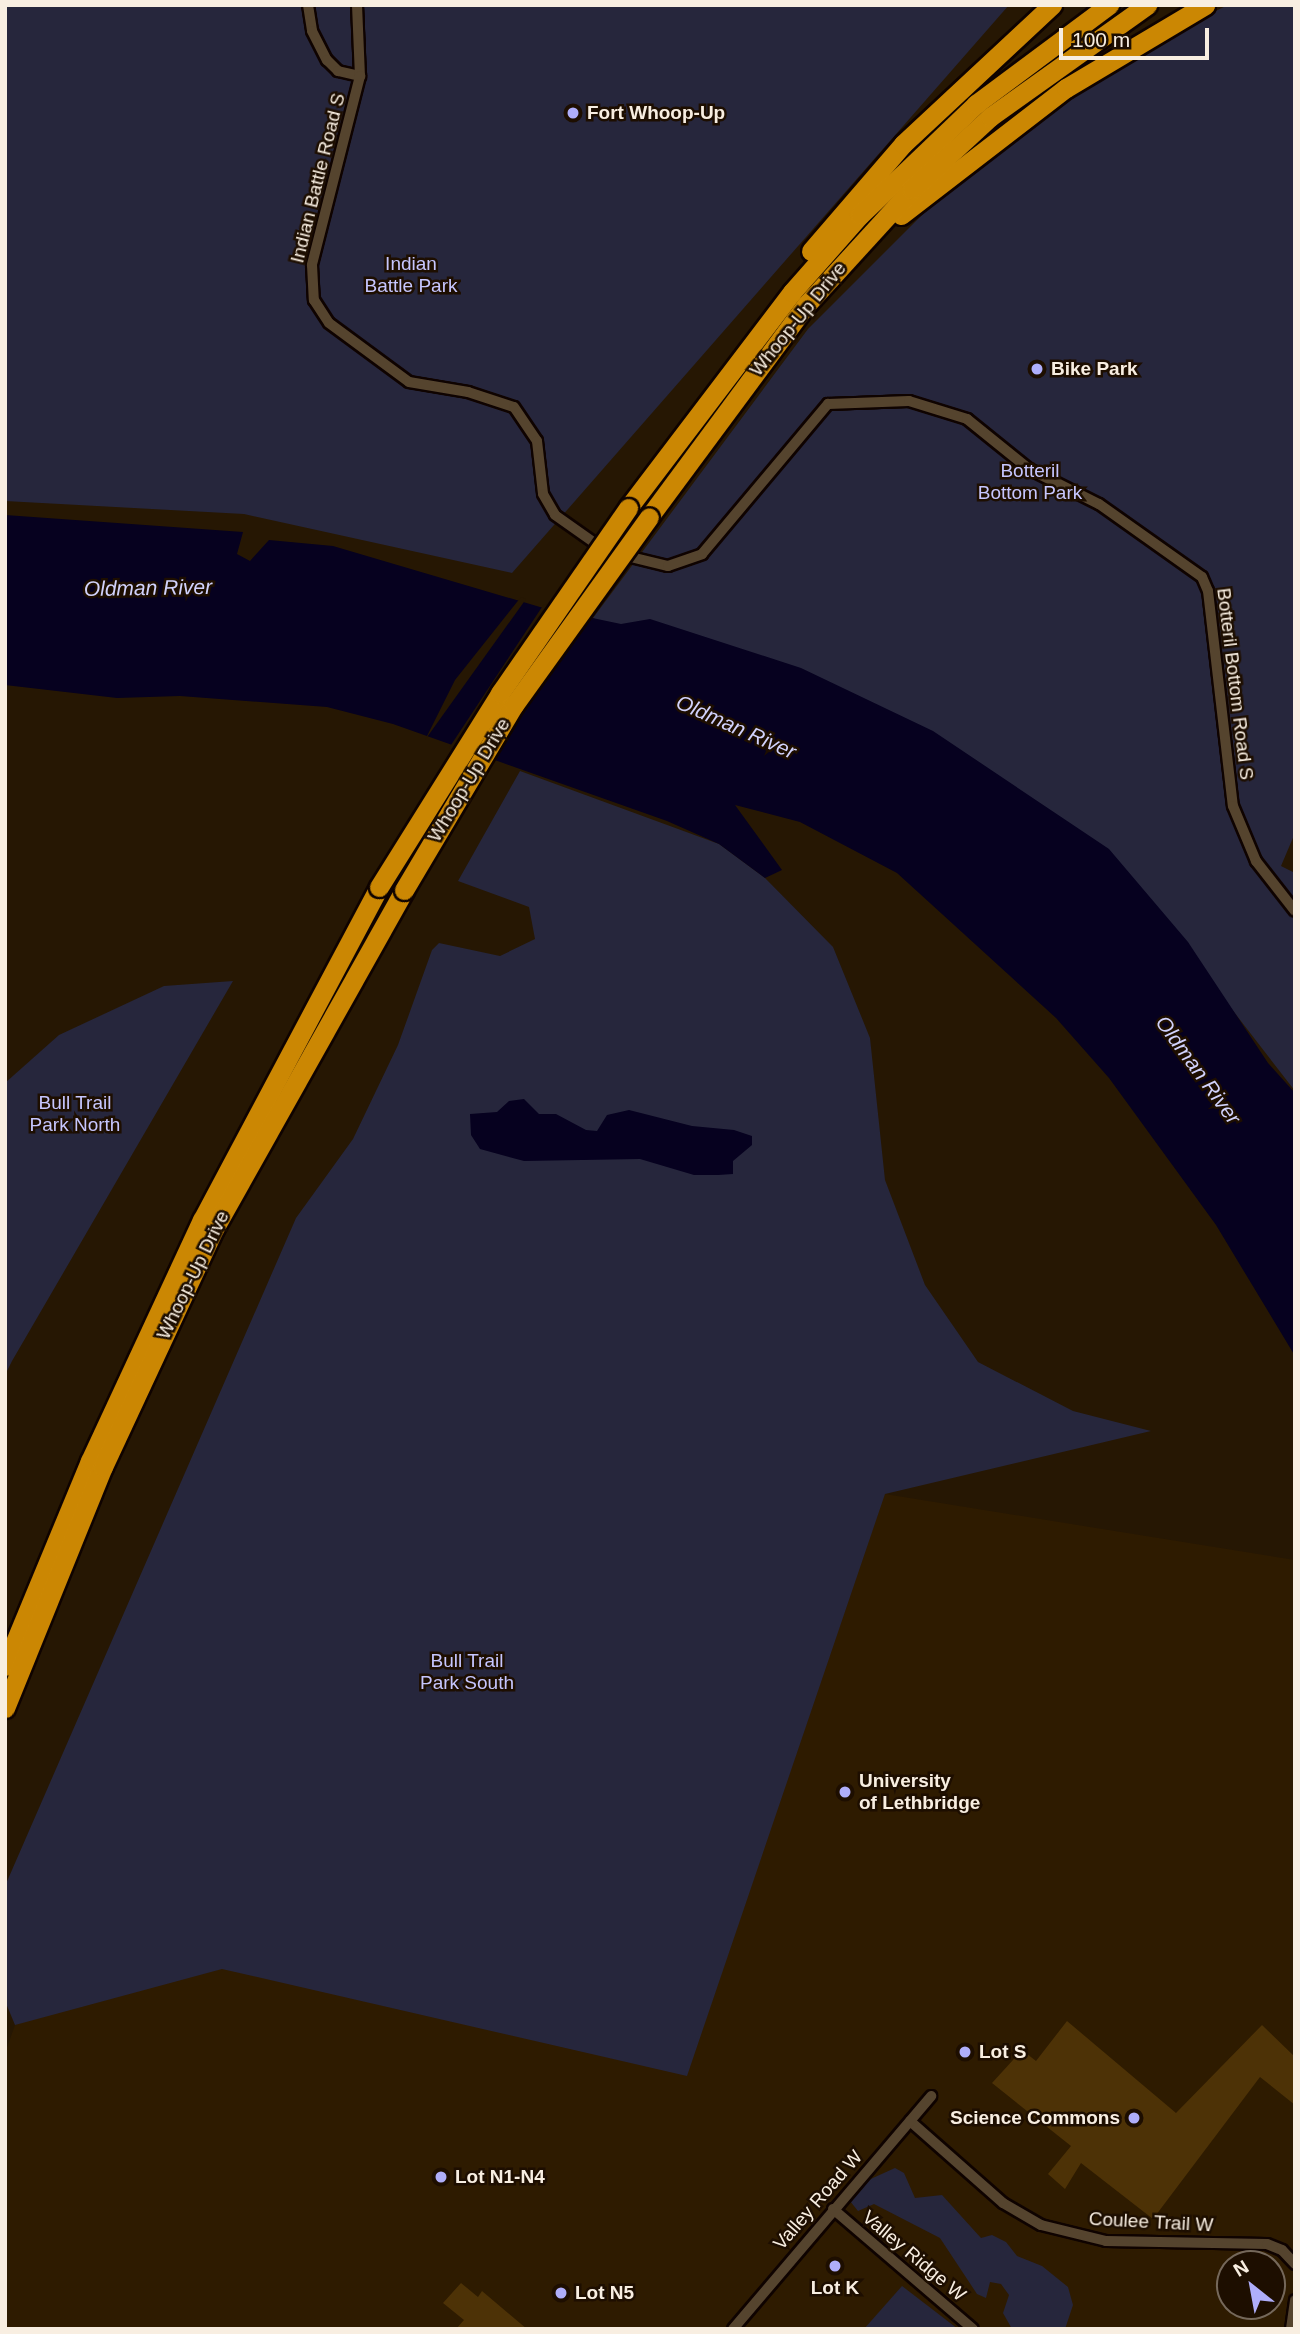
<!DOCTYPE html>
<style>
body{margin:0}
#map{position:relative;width:1300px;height:2334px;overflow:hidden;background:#261703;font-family:Helvetica,sans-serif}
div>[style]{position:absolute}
.built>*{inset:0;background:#2e1b00}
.green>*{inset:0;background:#26263c}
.water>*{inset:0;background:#06011f}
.pier>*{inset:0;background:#261703}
.building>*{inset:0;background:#4d3206}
.roads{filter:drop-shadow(2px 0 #0f0300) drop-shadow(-2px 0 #0f0300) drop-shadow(0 2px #0f0300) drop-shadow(0 -2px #0f0300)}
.minor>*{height:10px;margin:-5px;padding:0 5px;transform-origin:5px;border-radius:5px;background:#55442e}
.motorway>*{height:19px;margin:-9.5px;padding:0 9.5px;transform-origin:9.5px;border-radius:9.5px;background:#cb8703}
.bridges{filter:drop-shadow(2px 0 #0f0300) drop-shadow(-2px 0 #0f0300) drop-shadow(0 2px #0f0300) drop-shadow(0 -2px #0f0300)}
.motorway-bridge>*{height:19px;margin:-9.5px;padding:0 9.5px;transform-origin:9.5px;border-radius:9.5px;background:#cb8703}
.dots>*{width:19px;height:19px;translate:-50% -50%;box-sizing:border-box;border:4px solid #1d0e00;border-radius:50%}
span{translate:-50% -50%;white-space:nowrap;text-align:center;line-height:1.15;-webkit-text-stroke:5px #1d0e00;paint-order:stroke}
.poi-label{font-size:19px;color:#f8eee1;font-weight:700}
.left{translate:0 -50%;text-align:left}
.right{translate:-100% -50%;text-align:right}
.street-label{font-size:19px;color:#f8eee1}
.park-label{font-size:19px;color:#c6c6fe}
.water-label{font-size:21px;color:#d1d2fc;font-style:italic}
.frame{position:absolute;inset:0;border:7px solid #f8eee1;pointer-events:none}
.north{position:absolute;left:1216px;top:2250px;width:70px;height:70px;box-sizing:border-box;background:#1d0e00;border:2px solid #75685a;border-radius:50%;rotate:329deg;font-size:19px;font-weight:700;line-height:28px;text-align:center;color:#f8eee1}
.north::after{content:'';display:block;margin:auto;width:24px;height:32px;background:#afaefa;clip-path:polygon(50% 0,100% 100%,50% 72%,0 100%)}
.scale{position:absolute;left:1059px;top:28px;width:150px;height:32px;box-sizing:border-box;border:4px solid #f8eee1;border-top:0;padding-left:9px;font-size:21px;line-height:24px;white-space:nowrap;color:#f8eee1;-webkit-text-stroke:5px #1d0e00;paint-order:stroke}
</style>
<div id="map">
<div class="built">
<i style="clip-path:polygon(evenodd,885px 1494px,1295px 1560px,1295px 2329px,5px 2329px,5px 2053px,15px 2025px,885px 1494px,1230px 2264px,1272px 2264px,1272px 2306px,1230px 2306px,1230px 2264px)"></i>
</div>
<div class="green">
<i style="clip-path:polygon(5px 5px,1009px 5px,512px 573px,244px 514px,5px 501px)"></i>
<i style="clip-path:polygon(1228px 5px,1295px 5px,1295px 833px,1281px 866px,1295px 873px,1295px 1091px,1108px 849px,593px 618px,808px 329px,946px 191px,1096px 68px)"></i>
<i style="clip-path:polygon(520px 771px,719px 844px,765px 878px,833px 947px,870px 1038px,885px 1180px,925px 1285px,978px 1362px,1073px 1411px,1151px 1431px,885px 1494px,687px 2076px,222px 1969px,15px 2025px,5px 2001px,5px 1886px,296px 1218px,353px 1139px,398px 1045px,432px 950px,439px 943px,500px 956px,535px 939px,529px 907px,458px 881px)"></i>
<i style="clip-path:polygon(233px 981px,12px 1361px,5px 1375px,5px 1083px,59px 1035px,164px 986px)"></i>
<i style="clip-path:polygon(895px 2168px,904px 2173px,915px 2198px,942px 2195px,981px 2238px,992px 2235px,1006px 2242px,1017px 2256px,1042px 2266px,1068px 2287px,1073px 2305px,1065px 2329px,1012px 2329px,1003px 2313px,1009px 2295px,1001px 2284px,990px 2282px,986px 2298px,977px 2294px,940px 2238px,874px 2204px,858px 2211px,850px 2201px,864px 2182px)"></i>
<i style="clip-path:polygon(902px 2286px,958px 2329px,864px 2329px)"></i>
</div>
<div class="water">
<i style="clip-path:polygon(5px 515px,243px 532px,237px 554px,250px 561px,269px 540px,333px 546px,540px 607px,621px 624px,650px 619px,801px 668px,933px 731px,1109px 849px,1188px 942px,1268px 1063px,1295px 1093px,1295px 1356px,1216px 1225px,1109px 1078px,1056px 1018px,897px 873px,800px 822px,735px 805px,782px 870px,765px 878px,719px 844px,667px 821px,393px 724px,327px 707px,180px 696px,117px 698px,5px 685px)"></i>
<i style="clip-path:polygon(524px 1099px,539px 1114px,556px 1114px,586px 1130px,597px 1131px,607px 1115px,629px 1110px,692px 1126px,734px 1130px,752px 1136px,752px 1145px,733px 1161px,733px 1174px,718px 1175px,694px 1175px,640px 1159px,524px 1161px,480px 1149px,471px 1135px,470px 1114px,497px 1112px,509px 1101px)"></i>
</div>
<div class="pier">
<i style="clip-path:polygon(521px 597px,526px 599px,425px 740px,455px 680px)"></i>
<i style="clip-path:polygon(544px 604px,566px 609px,470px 756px,449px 748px)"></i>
</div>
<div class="building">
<i style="clip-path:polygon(1067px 2021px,1176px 2113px,1262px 2025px,1295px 2057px,1295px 2105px,1260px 2077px,1153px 2219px,1081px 2163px,1065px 2189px,1048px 2174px,1071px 2146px,992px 2083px,1022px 2050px,1036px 2061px)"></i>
<i style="clip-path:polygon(461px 2283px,478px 2297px,482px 2291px,527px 2329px,456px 2329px,464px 2320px,443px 2303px)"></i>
</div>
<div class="roads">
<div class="minor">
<i style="left:308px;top:5px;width:26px;rotate:81deg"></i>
<i style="left:312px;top:31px;width:33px;rotate:63deg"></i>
<i style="left:327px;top:60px;width:16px;rotate:45deg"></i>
<i style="left:338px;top:71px;width:23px;rotate:13deg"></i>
<i style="left:357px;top:5px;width:71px;rotate:87.6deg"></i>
<i style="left:360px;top:76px;width:195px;rotate:104.3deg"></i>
<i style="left:312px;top:265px;width:35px;rotate:87deg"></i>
<i style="left:314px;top:300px;width:27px;rotate:57deg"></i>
<i style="left:329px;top:323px;width:99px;rotate:36.4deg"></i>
<i style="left:409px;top:382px;width:60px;rotate:9.6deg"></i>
<i style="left:468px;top:392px;width:48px;rotate:18.1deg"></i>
<i style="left:514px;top:407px;width:41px;rotate:55.9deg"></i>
<i style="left:537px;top:441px;width:53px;rotate:83.5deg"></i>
<i style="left:543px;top:494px;width:24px;rotate:60deg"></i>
<i style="left:555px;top:515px;width:62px;rotate:35.2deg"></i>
<i style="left:606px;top:551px;width:64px;rotate:13.6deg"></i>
<i style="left:668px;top:566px;width:36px;rotate:-19deg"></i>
<i style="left:702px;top:554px;width:196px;rotate:-50deg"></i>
<i style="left:828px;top:404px;width:81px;rotate:-2.1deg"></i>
<i style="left:909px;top:401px;width:61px;rotate:17.2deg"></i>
<i style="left:967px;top:419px;width:80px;rotate:38.9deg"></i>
<i style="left:1029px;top:469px;width:78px;rotate:26.6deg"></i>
<i style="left:1099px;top:504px;width:126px;rotate:35.3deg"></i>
<i style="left:1202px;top:577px;width:15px;rotate:67deg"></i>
<i style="left:1208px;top:591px;width:216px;rotate:83.4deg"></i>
<i style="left:1233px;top:806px;width:60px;rotate:67.3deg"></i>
<i style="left:1256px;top:861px;width:63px;rotate:52deg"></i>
<i style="left:910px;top:2121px;width:124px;rotate:41.4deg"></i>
<i style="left:1003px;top:2203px;width:44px;rotate:30.1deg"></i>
<i style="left:1041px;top:2225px;width:67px;rotate:13.8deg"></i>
<i style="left:1106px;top:2241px;width:161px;rotate:1.1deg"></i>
<i style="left:1267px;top:2244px;width:16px;rotate:22deg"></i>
<i style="left:1282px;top:2250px;width:19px;rotate:47deg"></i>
<i style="left:833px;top:2209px;width:184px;rotate:40.6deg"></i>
<i style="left:733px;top:2329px;width:306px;rotate:-49.6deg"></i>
<i style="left:1291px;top:2329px;width:29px;rotate:-82deg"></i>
</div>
<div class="motorway">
<i style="left:901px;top:215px;width:208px;rotate:-37.6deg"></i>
<i style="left:1066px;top:88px;width:162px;rotate:-30.8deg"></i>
<i style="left:811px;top:251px;width:141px;rotate:-49.3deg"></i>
<i style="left:903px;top:144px;width:204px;rotate:-43deg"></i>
<i style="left:628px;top:508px;width:271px;rotate:-52.8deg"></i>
<i style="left:792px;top:292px;width:103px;rotate:-48.6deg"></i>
<i style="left:860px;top:215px;width:161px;rotate:-43.7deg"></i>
<i style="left:976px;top:104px;width:166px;rotate:-36.7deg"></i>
<i style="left:649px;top:517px;width:264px;rotate:-53.5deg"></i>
<i style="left:806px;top:305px;width:157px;rotate:-47.6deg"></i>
<i style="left:912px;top:189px;width:106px;rotate:-42.7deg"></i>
<i style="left:990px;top:117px;width:193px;rotate:-35.5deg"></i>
<i style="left:5px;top:1666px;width:222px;rotate:-67.5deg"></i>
<i style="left:90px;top:1461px;width:266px;rotate:-65.1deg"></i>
<i style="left:202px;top:1220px;width:377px;rotate:-62deg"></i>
<i style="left:5px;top:1708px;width:260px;rotate:-67.9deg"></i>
<i style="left:103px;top:1467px;width:263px;rotate:-65deg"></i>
<i style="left:214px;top:1229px;width:389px;rotate:-60.7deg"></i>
</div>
</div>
<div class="bridges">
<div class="motorway-bridge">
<i style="left:379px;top:887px;width:229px;rotate:-58deg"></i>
<i style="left:500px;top:693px;width:225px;rotate:-55.3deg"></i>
<i style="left:404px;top:890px;width:215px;rotate:-59.3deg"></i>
<i style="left:514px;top:705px;width:231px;rotate:-54.3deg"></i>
</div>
</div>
<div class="dots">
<i style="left:573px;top:113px;background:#afaefa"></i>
<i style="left:1037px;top:369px;background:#afaefa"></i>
<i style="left:845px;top:1792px;background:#afaefa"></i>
<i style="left:965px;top:2052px;background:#afaefa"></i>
<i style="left:1134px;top:2118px;background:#afaefa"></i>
<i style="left:441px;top:2177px;background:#afaefa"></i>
<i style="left:835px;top:2266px;background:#afaefa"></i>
<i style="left:561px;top:2293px;background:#afaefa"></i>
</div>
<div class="poi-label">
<span class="left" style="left:587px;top:113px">Fort Whoop-Up</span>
<span class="left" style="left:1051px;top:369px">Bike Park</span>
<span class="left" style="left:859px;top:1792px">University<br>of Lethbridge</span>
<span class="left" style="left:979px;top:2052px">Lot S</span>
<span class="right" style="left:1120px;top:2118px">Science Commons</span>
<span class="left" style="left:455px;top:2177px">Lot N1-N4</span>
<span style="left:835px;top:2288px">Lot K</span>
<span class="left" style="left:575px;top:2293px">Lot N5</span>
</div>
<div class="street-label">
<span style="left:318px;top:178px;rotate:-76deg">Indian Battle Road S</span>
<span style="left:798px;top:319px;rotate:-51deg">Whoop-Up Drive</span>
<span style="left:1235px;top:684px;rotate:83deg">Botteril Bottom Road S</span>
<span style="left:469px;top:780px;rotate:-59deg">Whoop-Up Drive</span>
<span style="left:193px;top:1275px;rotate:-64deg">Whoop-Up Drive</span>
<span style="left:818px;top:2200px;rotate:-49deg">Valley Road W</span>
<span style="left:1151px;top:2222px;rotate:3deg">Coulee Trail W</span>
<span style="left:914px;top:2256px;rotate:40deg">Valley Ridge W</span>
</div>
<div class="park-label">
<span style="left:411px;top:275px">Indian<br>Battle Park</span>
<span style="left:1030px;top:482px">Botteril<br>Bottom Park</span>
<span style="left:75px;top:1114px">Bull Trail<br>Park North</span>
<span style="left:467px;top:1672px">Bull Trail<br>Park South</span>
</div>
<div class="water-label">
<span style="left:148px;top:588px;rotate:-1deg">Oldman River</span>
<span style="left:736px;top:727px;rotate:24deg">Oldman River</span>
<span style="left:1198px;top:1070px;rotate:54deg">Oldman River</span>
</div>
<div class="frame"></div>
<div class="north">N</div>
<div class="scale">100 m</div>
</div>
